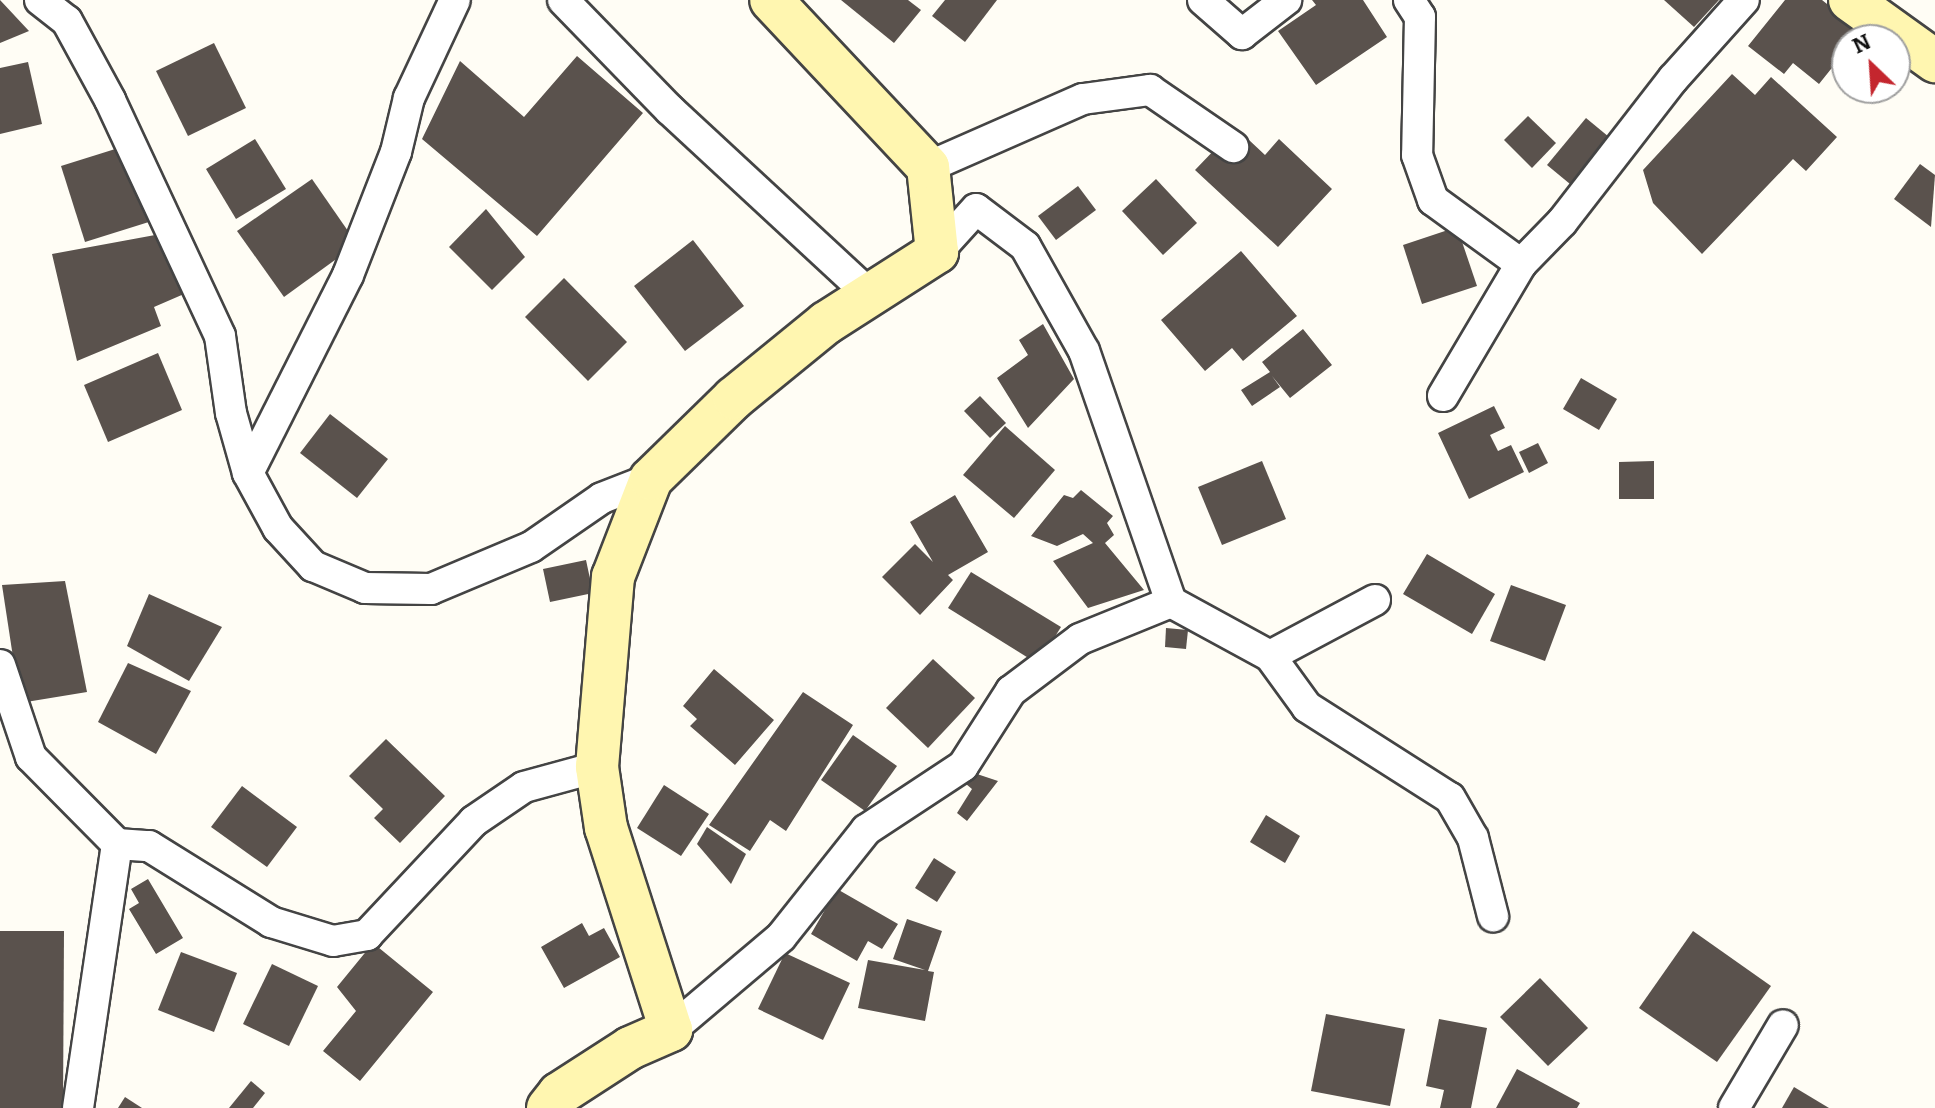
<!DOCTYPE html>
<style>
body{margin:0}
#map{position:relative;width:1935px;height:1108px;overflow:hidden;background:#fffdf5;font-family:Bitter,serif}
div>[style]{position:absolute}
.building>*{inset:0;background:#5a524d}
.roads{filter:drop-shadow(2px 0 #444) drop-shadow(-2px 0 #444) drop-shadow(0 2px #444) drop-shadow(0 -2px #444)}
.street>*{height:30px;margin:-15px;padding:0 15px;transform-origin:15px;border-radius:15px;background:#fff}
.secondary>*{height:42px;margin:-21px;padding:0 21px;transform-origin:21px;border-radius:21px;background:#fff6b0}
span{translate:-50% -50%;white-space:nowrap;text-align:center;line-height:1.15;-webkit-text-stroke:8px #fff;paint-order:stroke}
.north{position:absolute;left:1831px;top:24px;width:80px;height:80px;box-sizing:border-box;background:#fff;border:2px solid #a0a0a0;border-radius:50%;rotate:335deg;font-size:22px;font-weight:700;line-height:32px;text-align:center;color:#111}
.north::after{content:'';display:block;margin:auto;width:28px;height:36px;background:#c4262e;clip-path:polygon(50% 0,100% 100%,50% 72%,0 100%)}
</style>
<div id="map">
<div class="building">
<i style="clip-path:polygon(0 0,29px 31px,0 43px)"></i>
<i style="clip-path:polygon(841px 0,908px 0,921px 10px,894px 43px)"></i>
<i style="clip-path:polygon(945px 0,997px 0,965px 42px,932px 16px)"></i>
<i style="clip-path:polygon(1312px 0,1363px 0,1387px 37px,1316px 85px,1278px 31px,1316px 5px)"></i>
<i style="clip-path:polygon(1664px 0,1719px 0,1694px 27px)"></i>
<i style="clip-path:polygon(1785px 0,1822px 0,1861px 31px,1847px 40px,1847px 49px,1819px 84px,1793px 63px,1784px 74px,1748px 46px)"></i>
<i style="clip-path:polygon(214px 43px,246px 108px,188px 136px,156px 71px)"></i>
<i style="clip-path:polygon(577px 56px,643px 113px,537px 236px,422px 139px,460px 61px,524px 117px)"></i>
<i style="clip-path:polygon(28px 62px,42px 124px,0 134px,0 68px)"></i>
<i style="clip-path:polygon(1732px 74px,1755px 95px,1771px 77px,1837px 137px,1806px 171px,1793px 159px,1702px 254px,1653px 203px,1643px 170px)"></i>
<i style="clip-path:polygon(1528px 116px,1556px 143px,1532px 168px,1504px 140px)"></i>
<i style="clip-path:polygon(1586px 118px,1609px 137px,1570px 184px,1547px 165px)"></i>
<i style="clip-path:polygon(255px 139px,286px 189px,236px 219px,206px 169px)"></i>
<i style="clip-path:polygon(1279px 139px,1332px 189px,1278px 247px,1195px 170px,1220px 144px,1233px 156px,1249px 140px,1265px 155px)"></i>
<i style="clip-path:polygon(128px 145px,152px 221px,85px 242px,61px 166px)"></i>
<i style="clip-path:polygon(1920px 164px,1935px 175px,1931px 227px,1894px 199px)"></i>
<i style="clip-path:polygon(312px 179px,357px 244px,284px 297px,237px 231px)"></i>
<i style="clip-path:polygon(1156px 179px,1197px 223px,1163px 255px,1122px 211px)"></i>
<i style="clip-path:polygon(1078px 186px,1096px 210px,1056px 240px,1038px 216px)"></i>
<i style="clip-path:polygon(486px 209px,525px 257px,492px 290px,449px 247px)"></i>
<i style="clip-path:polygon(1457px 227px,1477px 286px,1422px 304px,1403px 245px)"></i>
<i style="clip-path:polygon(166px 233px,184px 294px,154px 307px,161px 326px,77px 361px,52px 254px)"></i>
<i style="clip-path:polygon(693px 240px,744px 306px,685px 351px,634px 286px)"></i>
<i style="clip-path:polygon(1241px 251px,1297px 316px,1243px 361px,1232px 348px,1205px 371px,1161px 320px)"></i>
<i style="clip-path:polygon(564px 278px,627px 342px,588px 381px,525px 317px)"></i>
<i style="clip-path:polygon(1043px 324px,1074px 379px,1028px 428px,997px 378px,1028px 355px,1019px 340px)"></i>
<i style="clip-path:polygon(1303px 329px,1332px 365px,1290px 398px,1272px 376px,1280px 387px,1252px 406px,1241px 390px,1270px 372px,1262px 362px)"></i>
<i style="clip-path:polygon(158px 353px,182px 410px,108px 442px,84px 385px)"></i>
<i style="clip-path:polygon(1581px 378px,1617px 399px,1599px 430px,1563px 409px)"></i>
<i style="clip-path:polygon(980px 396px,1006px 423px,990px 438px,964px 411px)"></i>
<i style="clip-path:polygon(1494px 406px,1505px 428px,1490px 435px,1498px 451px,1511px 445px,1524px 472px,1469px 499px,1438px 433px)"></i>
<i style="clip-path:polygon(330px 414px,388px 459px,357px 498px,300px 453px)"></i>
<i style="clip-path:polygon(1005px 426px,1055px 470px,1014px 518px,963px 475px)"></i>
<i style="clip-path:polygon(1538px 443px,1548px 463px,1529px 473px,1519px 452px)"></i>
<i style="clip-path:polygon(1262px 461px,1286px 519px,1222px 545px,1198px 487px)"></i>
<i style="clip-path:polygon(1654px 461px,1654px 499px,1619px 499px,1619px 462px)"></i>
<i style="clip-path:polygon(1081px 490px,1113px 516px,1107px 523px,1114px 535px,1105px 543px,1144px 590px,1088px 608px,1053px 561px,1093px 543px,1083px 534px,1057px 546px,1031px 536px,1064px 495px,1073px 498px)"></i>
<i style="clip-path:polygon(955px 495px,988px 552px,948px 575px,953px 580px,920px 615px,882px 577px,915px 544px,933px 562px,910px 522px)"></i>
<i style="clip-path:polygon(1427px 554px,1495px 594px,1472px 634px,1403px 594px)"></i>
<i style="clip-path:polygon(586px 560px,593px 593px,550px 602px,543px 569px)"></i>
<i style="clip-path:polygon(971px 572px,1061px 627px,1038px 664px,948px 608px)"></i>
<i style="clip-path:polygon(65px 581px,87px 692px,20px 703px,2px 585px)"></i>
<i style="clip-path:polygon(1511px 585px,1566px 605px,1545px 661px,1490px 641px)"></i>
<i style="clip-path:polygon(149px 594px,222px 627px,189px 681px,127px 646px)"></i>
<i style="clip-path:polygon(1166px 628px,1188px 630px,1186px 649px,1165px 647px)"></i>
<i style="clip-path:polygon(933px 659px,975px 698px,928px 748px,886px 708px)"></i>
<i style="clip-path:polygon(128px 663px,191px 691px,156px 754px,98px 722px)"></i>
<i style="clip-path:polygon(714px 669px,774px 720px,735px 765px,690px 726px,697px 719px,683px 706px)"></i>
<i style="clip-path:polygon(803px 692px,853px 725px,786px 831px,770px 820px,750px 851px,709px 825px)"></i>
<i style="clip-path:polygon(853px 735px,897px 766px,865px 811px,821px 780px)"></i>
<i style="clip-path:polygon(386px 739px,445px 796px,400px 843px,374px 818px,383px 809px,349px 776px)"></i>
<i style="clip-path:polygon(977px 774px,998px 781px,967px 821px,957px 813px,972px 789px,966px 784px)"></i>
<i style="clip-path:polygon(664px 785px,709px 814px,681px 856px,637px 828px)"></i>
<i style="clip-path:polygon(242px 786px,297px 827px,267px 867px,211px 827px)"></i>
<i style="clip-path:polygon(1266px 815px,1300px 836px,1285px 863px,1250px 842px)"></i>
<i style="clip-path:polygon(707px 827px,746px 854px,731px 884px,697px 844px)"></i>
<i style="clip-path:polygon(934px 858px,956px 872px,937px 902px,915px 888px)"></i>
<i style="clip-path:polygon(148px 879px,183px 938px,156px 954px,129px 909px,139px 903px,131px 889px)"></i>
<i style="clip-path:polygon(837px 889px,898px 924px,882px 949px,868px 941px,857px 961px,811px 934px)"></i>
<i style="clip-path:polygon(907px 919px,942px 931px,928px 971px,934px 972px,925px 1021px,858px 1008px,868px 960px,925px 970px,893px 959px)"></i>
<i style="clip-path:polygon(582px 923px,589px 936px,604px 928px,620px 957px,564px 988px,541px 947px)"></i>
<i style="clip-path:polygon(0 931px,64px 931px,63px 1108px,0 1108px)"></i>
<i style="clip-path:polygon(1693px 931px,1771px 986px,1717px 1062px,1639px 1008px)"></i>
<i style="clip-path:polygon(373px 943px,433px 992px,360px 1081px,323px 1051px,356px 1011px,337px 987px)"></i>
<i style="clip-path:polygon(181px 952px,237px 973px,214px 1032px,158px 1010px)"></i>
<i style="clip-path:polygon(785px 953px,850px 983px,823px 1040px,758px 1009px)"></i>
<i style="clip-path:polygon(272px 964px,318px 986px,289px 1046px,243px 1024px)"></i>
<i style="clip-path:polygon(1540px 978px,1588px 1028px,1548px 1066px,1500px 1017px)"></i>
<i style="clip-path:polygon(1326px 1014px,1405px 1029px,1390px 1106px,1311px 1091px)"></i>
<i style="clip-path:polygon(1439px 1019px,1487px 1028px,1471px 1108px,1440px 1108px,1444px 1090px,1426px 1086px)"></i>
<i style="clip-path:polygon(1517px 1069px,1580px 1103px,1577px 1108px,1496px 1108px)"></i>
<i style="clip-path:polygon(251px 1081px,265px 1093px,253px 1108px,229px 1108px)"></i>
<i style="clip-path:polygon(1794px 1087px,1829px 1108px,1782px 1108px)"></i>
<i style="clip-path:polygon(125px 1097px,142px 1108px,118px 1108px)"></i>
</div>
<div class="roads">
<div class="street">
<i style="left:40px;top:0;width:34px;rotate:38deg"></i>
<i style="left:67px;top:21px;width:90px;rotate:61.4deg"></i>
<i style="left:110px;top:100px;width:260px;rotate:65deg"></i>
<i style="left:220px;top:336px;width:78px;rotate:81.9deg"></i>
<i style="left:231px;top:413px;width:62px;rotate:74.2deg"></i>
<i style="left:248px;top:473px;width:63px;rotate:61.4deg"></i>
<i style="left:278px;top:528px;width:52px;rotate:47.4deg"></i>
<i style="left:313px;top:566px;width:56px;rotate:22.9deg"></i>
<i style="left:365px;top:588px;width:66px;rotate:0.9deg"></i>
<i style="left:431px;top:589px;width:108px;rotate:-22.8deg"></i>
<i style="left:531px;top:547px;width:86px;rotate:-34.6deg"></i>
<i style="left:602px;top:498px;width:53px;rotate:-21.2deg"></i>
<i style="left:563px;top:0;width:153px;rotate:45.8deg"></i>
<i style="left:670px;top:110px;width:271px;rotate:42.8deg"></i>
<i style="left:1203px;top:0;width:52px;rotate:41.1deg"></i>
<i style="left:1242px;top:34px;width:56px;rotate:-37.7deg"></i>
<i style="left:1409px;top:0;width:20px;rotate:57deg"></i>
<i style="left:1420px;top:17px;width:138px;rotate:91.2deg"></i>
<i style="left:1417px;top:155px;width:48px;rotate:70.4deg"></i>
<i style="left:1433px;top:200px;width:109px;rotate:36deg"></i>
<i style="left:928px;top:167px;width:169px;rotate:-23.7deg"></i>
<i style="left:1083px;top:99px;width:68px;rotate:-7.7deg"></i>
<i style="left:1150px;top:90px;width:101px;rotate:34.5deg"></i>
<i style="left:1443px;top:396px;width:153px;rotate:-59.4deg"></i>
<i style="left:1521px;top:264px;width:59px;rotate:-45.7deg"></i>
<i style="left:1562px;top:222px;width:181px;rotate:-52.2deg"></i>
<i style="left:1673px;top:79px;width:106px;rotate:-48.1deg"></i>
<i style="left:248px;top:473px;width:222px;rotate:-63.2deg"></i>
<i style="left:348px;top:275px;width:132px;rotate:-68.7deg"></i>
<i style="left:396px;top:152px;width:56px;rotate:-76.5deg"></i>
<i style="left:409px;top:98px;width:108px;rotate:-64.9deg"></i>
<i style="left:1171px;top:602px;width:113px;rotate:28.6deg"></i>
<i style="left:1270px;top:656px;width:63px;rotate:54deg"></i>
<i style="left:1307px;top:707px;width:169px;rotate:32.5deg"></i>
<i style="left:1450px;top:798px;width:46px;rotate:60.1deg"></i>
<i style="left:1473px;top:838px;width:81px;rotate:75.6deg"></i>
<i style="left:1270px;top:656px;width:119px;rotate:-28.1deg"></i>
<i style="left:0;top:665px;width:97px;rotate:71.4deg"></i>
<i style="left:31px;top:757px;width:122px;rotate:45.3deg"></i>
<i style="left:671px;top:1030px;width:144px;rotate:-40.2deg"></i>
<i style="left:781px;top:937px;width:137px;rotate:-51.5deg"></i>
<i style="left:866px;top:830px;width:116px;rotate:-33.4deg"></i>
<i style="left:963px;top:766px;width:89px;rotate:-57.4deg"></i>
<i style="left:1011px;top:691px;width:86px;rotate:-37deg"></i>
<i style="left:1080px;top:639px;width:98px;rotate:-22.1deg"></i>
<i style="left:1171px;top:602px;width:266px;rotate:-109.1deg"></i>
<i style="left:1084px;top:351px;width:120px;rotate:-119.3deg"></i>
<i style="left:1025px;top:246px;width:61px;rotate:-142.9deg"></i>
<i style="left:976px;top:209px;width:58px;rotate:132.2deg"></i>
<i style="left:78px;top:1108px;width:267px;rotate:-81.6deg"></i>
<i style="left:117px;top:844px;width:32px;rotate:4deg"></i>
<i style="left:149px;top:846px;width:144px;rotate:31.9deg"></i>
<i style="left:271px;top:922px;width:65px;rotate:17deg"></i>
<i style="left:333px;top:941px;width:35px;rotate:-10deg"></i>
<i style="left:367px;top:935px;width:156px;rotate:-46.8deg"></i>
<i style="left:474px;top:821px;width:60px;rotate:-34.2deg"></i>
<i style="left:524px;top:787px;width:76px;rotate:-15.3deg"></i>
<i style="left:1734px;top:1108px;width:96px;rotate:-59.4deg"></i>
</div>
<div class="secondary">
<i style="left:1850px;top:0;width:105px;rotate:35.7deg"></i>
<i style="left:548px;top:1108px;width:18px;rotate:-52deg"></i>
<i style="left:559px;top:1094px;width:85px;rotate:-32.9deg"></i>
<i style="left:630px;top:1048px;width:45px;rotate:-23.7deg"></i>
<i style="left:671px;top:1030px;width:212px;rotate:-107.8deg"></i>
<i style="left:606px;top:828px;width:62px;rotate:-98.4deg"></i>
<i style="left:597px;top:767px;width:191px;rotate:-85.2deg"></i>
<i style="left:613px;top:577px;width:105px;rotate:-68.8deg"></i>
<i style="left:651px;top:479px;width:116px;rotate:-44.3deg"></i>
<i style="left:734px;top:398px;width:119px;rotate:-39.2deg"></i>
<i style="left:826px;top:323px;width:132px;rotate:-32.6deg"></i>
<i style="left:937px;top:252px;width:85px;rotate:-96deg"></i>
<i style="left:928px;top:167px;width:229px;rotate:-133.2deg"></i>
</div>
</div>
<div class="north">N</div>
</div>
